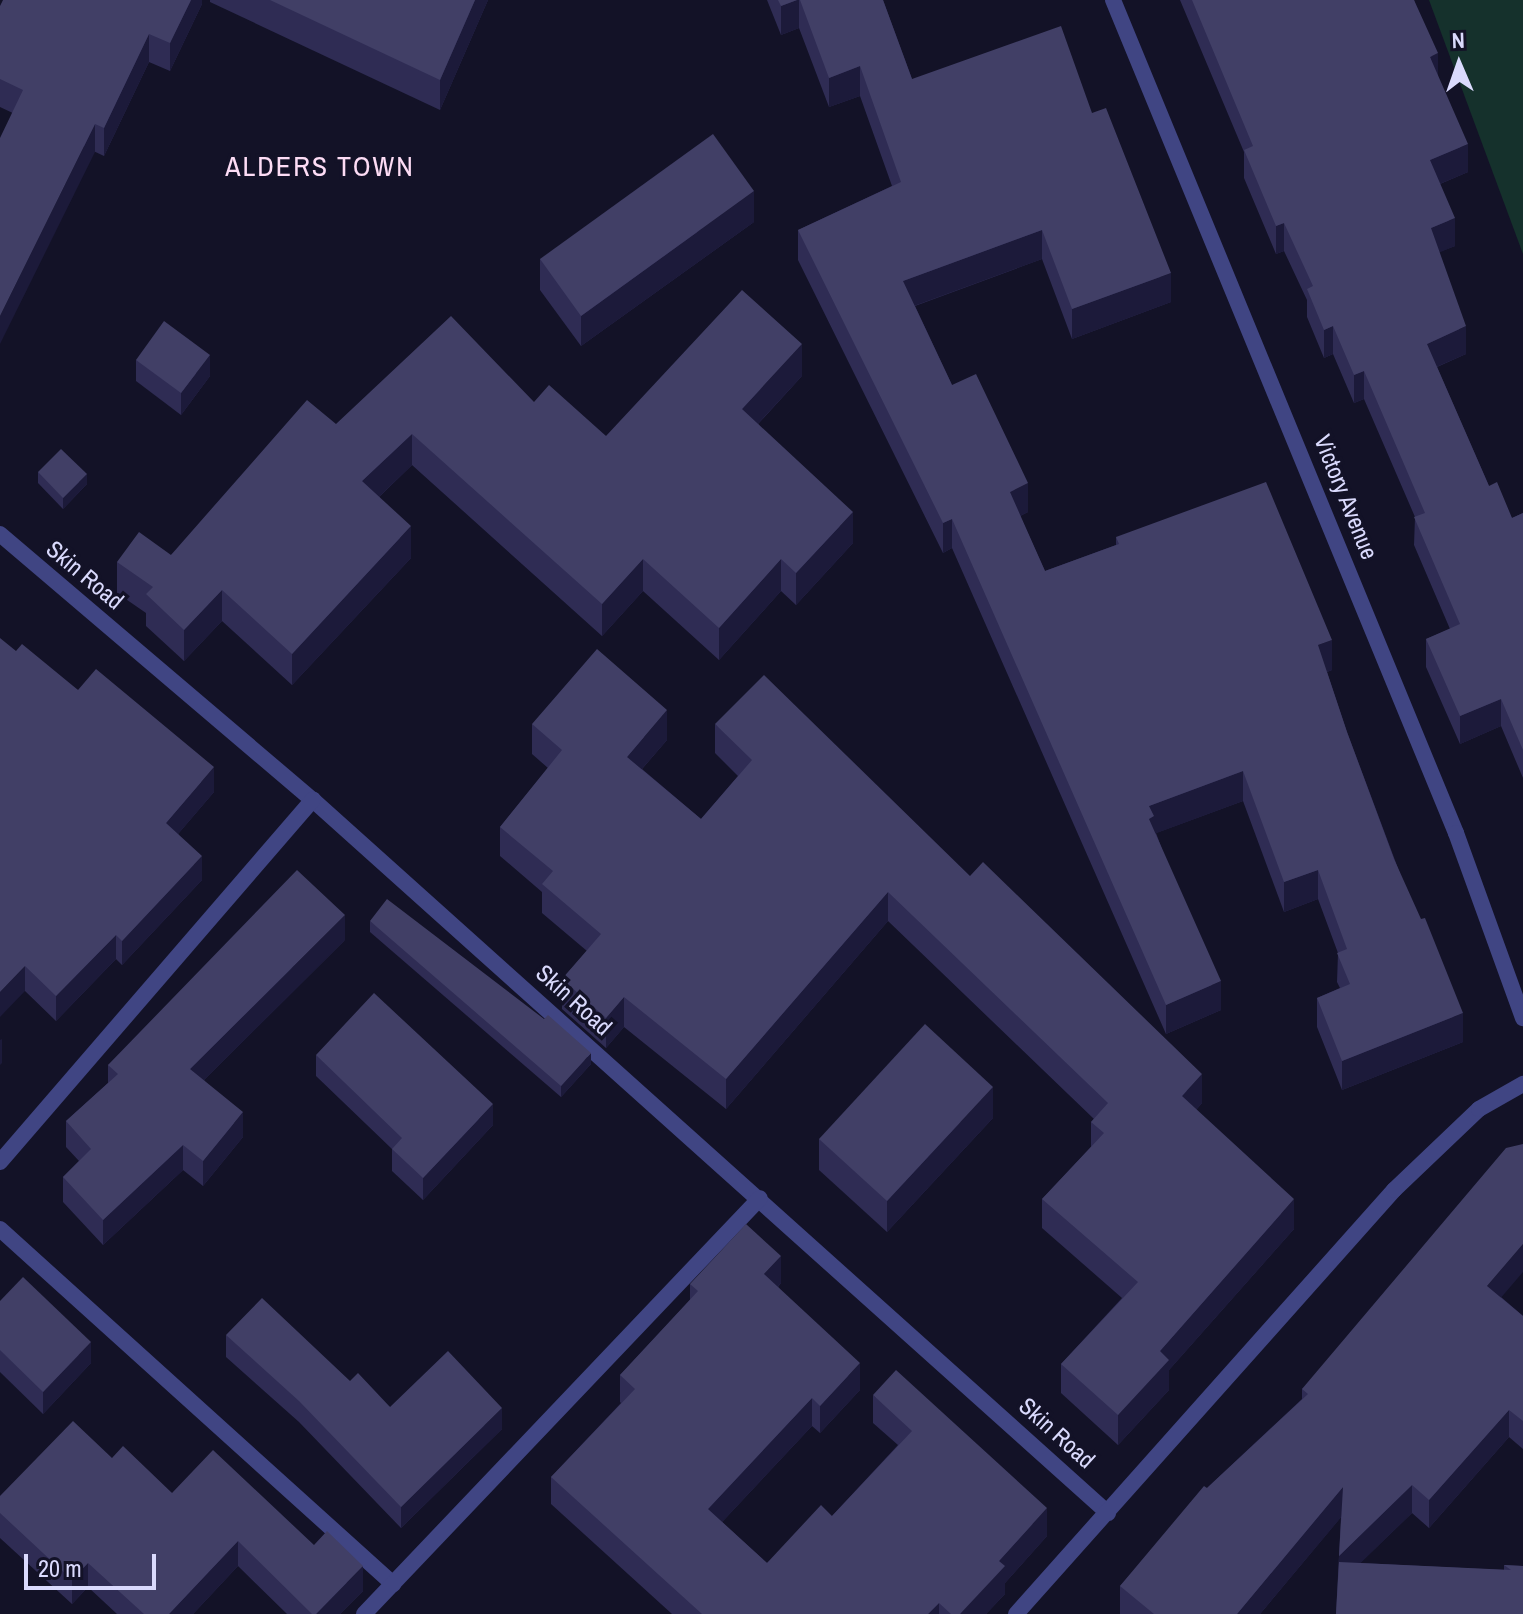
<!DOCTYPE html>
<style>
body{margin:0}
#map{position:relative;width:1523px;height:1614px;overflow:hidden;background:#131227;font-family:"Archivo Narrow",sans-serif}
div>[style]{position:absolute}
.green>*{inset:0;background:#15312c}
.minor>*{height:16px;margin:-8px;padding:0 8px;transform-origin:8px;border-radius:8px;background:#404583}
.wall>*{inset:0;background:#2f2c54}
.shaded-wall>*{inset:0;background:#1c1a3a}
.building>*{inset:0;background:#413f66}
span{translate:-50% -50%;white-space:nowrap;text-align:center;line-height:1.15;-webkit-text-stroke:7px #131227;paint-order:stroke}
.street-label{font-size:24px;color:#dadafd}
.quarter-label{font-size:28px;color:#fddcf5;letter-spacing:2px}
.north{position:absolute;left:1419px;top:24px;width:80px;height:80px;-webkit-text-stroke:6px #131227;paint-order:stroke;rotate:358deg;font-size:22px;font-weight:700;line-height:32px;text-align:center;color:#dadafd}
.north::after{content:'';display:block;margin:auto;width:28px;height:36px;background:#dadafd;clip-path:polygon(50% 0,100% 100%,50% 72%,0 100%)}
.scale{position:absolute;left:24px;top:1554px;width:132px;height:36px;box-sizing:border-box;border:4px solid #dadafd;border-top:0;padding-left:10px;font-size:24px;line-height:28px;white-space:nowrap;color:#dadafd;-webkit-text-stroke:6px #131227;paint-order:stroke}
</style>
<div id="map">
<div class="green">
<i style="clip-path:polygon(1429px 0,1523px 0,1523px 254px)"></i>
</div>
<div class="minor">
<i style="left:1113px;top:0;width:901px;rotate:67.62deg"></i>
<i style="left:1456px;top:833px;width:197px;rotate:70.1deg"></i>
<i style="left:0;top:534px;width:411px;rotate:40.4deg"></i>
<i style="left:313px;top:800px;width:1068px;rotate:41.89deg"></i>
<i style="left:0;top:1162px;width:479px;rotate:-49.2deg"></i>
<i style="left:0;top:1229px;width:530px;rotate:42.09deg"></i>
<i style="left:364px;top:1614px;width:574px;rotate:-46.41deg"></i>
<i style="left:1016px;top:1614px;width:568px;rotate:-48.28deg"></i>
<i style="left:1394px;top:1190px;width:117px;rotate:-43.6deg"></i>
<i style="left:1479px;top:1109px;width:51px;rotate:-29.6deg"></i>
</div>
<div class="wall">
<i style="clip-path:polygon(202px 0,202px 4px,170px 71px,149px 62px,104px 156px,0 107px,0 6px)"></i>
<i style="clip-path:polygon(210px 0,488px 0,440px 110px,210px 2px)"></i>
<i style="clip-path:polygon(767px 0,883px 0,912px 79px,1092px 113px,1171px 302px,1072px 339px,1042px 259px,915px 306px,952px 385px,1028px 512px,1020px 516px,1045px 571px,1116px 545px,1116px 537px,1332px 670px,1327px 672px,1347px 732px,1463px 1042px,1342px 1090px,1317px 1027px,1317px 998px,1340px 988px,1337px 982px,1338px 953px,1318px 899px,1284px 912px,1243px 801px,1156px 833px,1221px 1010px,1166px 1034px,952px 548px,943px 553px,798px 260px,798px 230px,892px 186px,860px 96px,829px 107px,799px 28px,781px 35px)"></i>
<i style="clip-path:polygon(1180px 0,1414px 0,1468px 172px,1440px 184px,1455px 246px,1439px 252px,1466px 354px,1437px 367px,1489px 486px,1512px 518px,1523px 513px,1523px 778px,1501px 726px,1460px 744px,1426px 667px,1426px 639px,1450px 629px,1414px 545px,1415px 517px,1364px 399px,1354px 403px,1333px 354px,1324px 358px,1307px 317px,1307px 300px,1284px 251px,1276px 254px,1244px 178px,1244px 152px)"></i>
<i style="clip-path:polygon(754px 222px,581px 346px,540px 290px,540px 259px)"></i>
<i style="clip-path:polygon(136px 360px,210px 376px,181px 415px,136px 381px)"></i>
<i style="clip-path:polygon(802px 376px,758px 424px,853px 543px,796px 605px,781px 591px,719px 660px,643px 591px,602px 636px,412px 465px,379px 497px,411px 558px,292px 685px,222px 621px,184px 661px,146px 626px,146px 613px,117px 593px,117px 562px,171px 555px,336px 424px,534px 402px,606px 436px)"></i>
<i style="clip-path:polygon(38px 472px,87px 484px,63px 509px,38px 483px)"></i>
<i style="clip-path:polygon(16px 651px,78px 690px,214px 792px,178px 834px,202px 880px,122px 965px,116px 959px,56px 1021px,25px 991px)"></i>
<i style="clip-path:polygon(532px 724px,667px 740px,642px 769px,701px 819px,738px 776px,715px 753px,715px 724px,1202px 1103px,1196px 1110px,1294px 1229px,1169px 1370px,1169px 1390px,1118px 1445px,1061px 1393px,1061px 1364px,1122px 1298px,1042px 1228px,1042px 1199px,1091px 1147px,1091px 1122px,1094px 1119px,888px 921px,726px 1109px,624px 1027px,606px 1048px,562px 1009px,562px 979px,587px 951px,542px 913px,542px 892px,500px 856px,500px 827px,548px 768px,532px 754px)"></i>
<i style="clip-path:polygon(370px 921px,591px 1064px,561px 1097px,370px 932px)"></i>
<i style="clip-path:polygon(345px 940px,204px 1080px,243px 1137px,203px 1186px,183px 1170px,103px 1245px,63px 1202px,63px 1177px,79px 1161px,66px 1147px,66px 1121px,108px 1083px,108px 1065px)"></i>
<i style="clip-path:polygon(316px 1055px,493px 1125px,423px 1200px,392px 1171px,392px 1149px,316px 1076px)"></i>
<i style="clip-path:polygon(993px 1118px,887px 1232px,819px 1170px,819px 1139px)"></i>
<i style="clip-path:polygon(781px 1283px,778px 1287px,860px 1390px,820px 1433px,812px 1426px,722px 1522px,767px 1563px,832px 1516px,898px 1445px,873px 1423px,873px 1395px,1047px 1536px,1005px 1583px,1005px 1594px,986px 1614px,672px 1614px,551px 1504px,551px 1477px,621px 1403px,620px 1402px,620px 1375px,690px 1300px,690px 1284px)"></i>
<i style="clip-path:polygon(1501px 1297px,1523px 1316px,1523px 1449px,1509px 1437px,1429px 1528px,1412px 1513px,1360px 1563px,1504px 1570px,1504px 1565px,1523px 1566px,1523px 1614px,1336px 1614px,1341px 1517px,1260px 1614px,1120px 1614px,1120px 1586px,1207px 1488px,1302px 1399px,1302px 1389px)"></i>
<i style="clip-path:polygon(0 1301px,91px 1363px,43px 1414px,0 1372px)"></i>
<i style="clip-path:polygon(226px 1335px,350px 1381px,390px 1407px,502px 1429px,401px 1528px,299px 1422px,226px 1357px)"></i>
<i style="clip-path:polygon(112px 1458px,172px 1493px,363px 1591px,340px 1614px,287px 1614px,238px 1566px,193px 1614px,117px 1614px,88px 1587px,72px 1604px,0 1538px,0 1496px)"></i>
</div>
<div class="shaded-wall">
<i style="clip-path:polygon(191px 0,202px 0,202px 4px,170px 71px,170px 43px)"></i>
<i style="clip-path:polygon(475px 0,488px 0,440px 110px,440px 80px)"></i>
<i style="clip-path:polygon(797px 0,799px 0,799px 28px,781px 35px,781px 6px)"></i>
<i style="clip-path:polygon(149px 34px,149px 62px,104px 156px,104px 128px)"></i>
<i style="clip-path:polygon(1438px 53px,1438px 81px,1430px 57px)"></i>
<i style="clip-path:polygon(860px 66px,860px 96px,829px 107px,829px 78px)"></i>
<i style="clip-path:polygon(95px 124px,95px 152px,0 344px,0 316px)"></i>
<i style="clip-path:polygon(1468px 144px,1468px 172px,1430px 188px,1430px 160px)"></i>
<i style="clip-path:polygon(754px 191px,754px 222px,581px 346px,581px 316px)"></i>
<i style="clip-path:polygon(1455px 218px,1455px 246px,1431px 256px,1431px 228px)"></i>
<i style="clip-path:polygon(1284px 223px,1284px 251px,1276px 254px,1276px 226px)"></i>
<i style="clip-path:polygon(1042px 230px,1042px 259px,903px 310px,903px 281px)"></i>
<i style="clip-path:polygon(1171px 273px,1171px 302px,1072px 339px,1072px 309px)"></i>
<i style="clip-path:polygon(1333px 326px,1333px 354px,1324px 358px,1324px 330px)"></i>
<i style="clip-path:polygon(1466px 326px,1466px 354px,1427px 371px,1427px 344px)"></i>
<i style="clip-path:polygon(802px 344px,802px 376px,742px 441px,742px 409px)"></i>
<i style="clip-path:polygon(210px 355px,210px 376px,181px 415px,181px 393px)"></i>
<i style="clip-path:polygon(1364px 371px,1364px 399px,1354px 403px,1354px 375px)"></i>
<i style="clip-path:polygon(412px 434px,412px 465px,362px 513px,362px 481px)"></i>
<i style="clip-path:polygon(87px 474px,87px 484px,63px 509px,63px 498px)"></i>
<i style="clip-path:polygon(1028px 483px,1028px 512px,1010px 521px,1010px 492px)"></i>
<i style="clip-path:polygon(853px 512px,853px 543px,796px 605px,796px 573px)"></i>
<i style="clip-path:polygon(952px 519px,952px 548px,943px 553px,943px 523px)"></i>
<i style="clip-path:polygon(411px 526px,411px 558px,292px 685px,292px 654px)"></i>
<i style="clip-path:polygon(643px 559px,643px 591px,602px 636px,602px 604px)"></i>
<i style="clip-path:polygon(781px 559px,781px 591px,719px 660px,719px 628px)"></i>
<i style="clip-path:polygon(222px 590px,222px 621px,184px 661px,184px 630px)"></i>
<i style="clip-path:polygon(1332px 640px,1332px 670px,1318px 675px,1318px 645px)"></i>
<i style="clip-path:polygon(1501px 699px,1501px 726px,1460px 744px,1460px 716px)"></i>
<i style="clip-path:polygon(667px 710px,667px 740px,627px 786px,627px 757px)"></i>
<i style="clip-path:polygon(214px 767px,214px 792px,166px 848px,166px 823px)"></i>
<i style="clip-path:polygon(1243px 771px,1243px 801px,1154px 834px,1149px 848px,1149px 806px)"></i>
<i style="clip-path:polygon(202px 856px,202px 880px,122px 965px,122px 941px)"></i>
<i style="clip-path:polygon(1318px 870px,1318px 899px,1284px 912px,1284px 882px)"></i>
<i style="clip-path:polygon(888px 892px,888px 921px,726px 1109px,726px 1079px)"></i>
<i style="clip-path:polygon(345px 915px,345px 940px,190px 1094px,190px 1069px)"></i>
<i style="clip-path:polygon(116px 935px,116px 959px,56px 1021px,56px 996px)"></i>
<i style="clip-path:polygon(25px 966px,25px 991px,0 1017px,0 992px)"></i>
<i style="clip-path:polygon(1221px 981px,1221px 1010px,1166px 1034px,1166px 1005px)"></i>
<i style="clip-path:polygon(624px 997px,624px 1027px,606px 1048px,606px 1018px)"></i>
<i style="clip-path:polygon(1463px 1013px,1463px 1042px,1342px 1090px,1342px 1061px)"></i>
<i style="clip-path:polygon(2px 1039px,2px 1063px,0 1065px,0 1040px)"></i>
<i style="clip-path:polygon(591px 1053px,591px 1064px,561px 1097px,561px 1086px)"></i>
<i style="clip-path:polygon(1202px 1074px,1202px 1103px,1182px 1126px,1182px 1096px)"></i>
<i style="clip-path:polygon(993px 1087px,993px 1118px,887px 1232px,887px 1201px)"></i>
<i style="clip-path:polygon(493px 1104px,493px 1125px,423px 1200px,423px 1178px)"></i>
<i style="clip-path:polygon(243px 1112px,243px 1137px,203px 1186px,203px 1161px)"></i>
<i style="clip-path:polygon(183px 1145px,183px 1170px,103px 1245px,103px 1220px)"></i>
<i style="clip-path:polygon(1294px 1199px,1294px 1229px,1169px 1370px,1169px 1390px,1118px 1445px,1118px 1415px,1160px 1351px)"></i>
<i style="clip-path:polygon(1523px 1244px,1523px 1272px,1487px 1314px,1487px 1286px)"></i>
<i style="clip-path:polygon(781px 1256px,781px 1283px,764px 1301px,764px 1274px)"></i>
<i style="clip-path:polygon(91px 1342px,91px 1363px,43px 1414px,43px 1392px)"></i>
<i style="clip-path:polygon(860px 1363px,860px 1390px,820px 1433px,820px 1406px)"></i>
<i style="clip-path:polygon(812px 1398px,812px 1426px,708px 1537px,708px 1509px)"></i>
<i style="clip-path:polygon(502px 1408px,502px 1429px,401px 1528px,401px 1507px)"></i>
<i style="clip-path:polygon(1509px 1410px,1509px 1437px,1429px 1528px,1429px 1500px)"></i>
<i style="clip-path:polygon(1412px 1485px,1412px 1513px,1339px 1584px,1339px 1556px)"></i>
<i style="clip-path:polygon(1343px 1487px,1343px 1515px,1260px 1614px,1237px 1614px)"></i>
<i style="clip-path:polygon(1047px 1508px,1047px 1536px,1005px 1583px,1005px 1594px,986px 1614px,960px 1614px,999px 1561px)"></i>
<i style="clip-path:polygon(238px 1541px,238px 1566px,193px 1614px,169px 1614px)"></i>
<i style="clip-path:polygon(88px 1563px,88px 1587px,72px 1604px,72px 1580px)"></i>
<i style="clip-path:polygon(363px 1566px,363px 1591px,340px 1614px,316px 1614px)"></i>
<i style="clip-path:polygon(939px 1603px,939px 1614px,928px 1614px)"></i>
</div>
<div class="building">
<i style="clip-path:polygon(3px 0,191px 0,170px 43px,149px 34px,104px 128px,95px 124px,0 316px,0 138px,23px 90px,0 79px,0 6px)"></i>
<i style="clip-path:polygon(270px 0,475px 0,440px 80px)"></i>
<i style="clip-path:polygon(778px 0,797px 0,781px 6px)"></i>
<i style="clip-path:polygon(800px 0,883px 0,912px 79px,1061px 26px,1092px 113px,1106px 108px,1171px 273px,1072px 309px,1042px 230px,903px 281px,952px 385px,976px 374px,1028px 483px,1010px 492px,1045px 571px,1119px 544px,1116px 537px,1266px 482px,1332px 640px,1318px 645px,1347px 732px,1394px 859px,1421px 919px,1425px 918px,1463px 1013px,1342px 1061px,1317px 998px,1350px 984px,1337px 953px,1347px 949px,1318px 870px,1284px 882px,1243px 771px,1149px 806px,1154px 816px,1149px 819px,1221px 981px,1166px 1005px,952px 519px,943px 523px,798px 230px,901px 182px,860px 66px,829px 78px)"></i>
<i style="clip-path:polygon(1192px 0,1414px 0,1438px 53px,1430px 57px,1468px 144px,1430px 160px,1455px 218px,1431px 228px,1466px 326px,1427px 344px,1489px 486px,1497px 482px,1512px 518px,1523px 513px,1523px 750px,1501px 699px,1460px 716px,1426px 639px,1460px 624px,1414px 517px,1425px 513px,1364px 371px,1354px 375px,1333px 326px,1324px 330px,1307px 289px,1313px 286px,1284px 223px,1276px 226px,1244px 150px,1253px 146px)"></i>
<i style="clip-path:polygon(713px 134px,754px 191px,581px 316px,540px 259px)"></i>
<i style="clip-path:polygon(742px 290px,802px 344px,742px 409px,853px 512px,796px 573px,781px 559px,719px 628px,643px 559px,602px 604px,412px 434px,362px 481px,411px 526px,292px 654px,222px 590px,184px 630px,146px 594px,153px 587px,117px 562px,139px 532px,171px 555px,307px 400px,336px 424px,451px 316px,534px 402px,549px 385px,606px 436px)"></i>
<i style="clip-path:polygon(164px 321px,210px 355px,181px 393px,136px 360px)"></i>
<i style="clip-path:polygon(61px 449px,87px 474px,63px 498px,38px 472px)"></i>
<i style="clip-path:polygon(0 638px,16px 651px,22px 644px,78px 690px,96px 669px,214px 767px,166px 823px,202px 856px,122px 941px,116px 935px,56px 996px,25px 966px,0 992px)"></i>
<i style="clip-path:polygon(597px 649px,667px 710px,627px 757px,701px 819px,752px 760px,715px 724px,764px 675px,970px 876px,983px 862px,1202px 1074px,1182px 1096px,1294px 1199px,1160px 1351px,1169px 1360px,1118px 1415px,1061px 1364px,1138px 1282px,1042px 1199px,1104px 1133px,1091px 1122px,1108px 1103px,888px 892px,726px 1079px,624px 997px,606px 1018px,562px 979px,601px 934px,542px 884px,553px 871px,500px 827px,562px 750px,532px 724px)"></i>
<i style="clip-path:polygon(297px 870px,345px 915px,190px 1069px,243px 1112px,203px 1161px,183px 1145px,103px 1220px,63px 1177px,91px 1149px,66px 1121px,118px 1074px,108px 1065px)"></i>
<i style="clip-path:polygon(387px 899px,544px 1019px,548px 1015px,591px 1053px,561px 1086px,370px 921px)"></i>
<i style="clip-path:polygon(374px 993px,493px 1104px,423px 1178px,392px 1149px,402px 1138px,316px 1055px)"></i>
<i style="clip-path:polygon(925px 1024px,993px 1087px,887px 1201px,819px 1139px)"></i>
<i style="clip-path:polygon(1523px 1144px,1523px 1244px,1487px 1286px,1523px 1316px,1523px 1421px,1509px 1410px,1429px 1500px,1412px 1485px,1339px 1556px,1343px 1487px,1237px 1614px,1154px 1614px,1120px 1586px,1204px 1486px,1207px 1488px,1308px 1394px,1302px 1389px,1506px 1148px)"></i>
<i style="clip-path:polygon(746px 1224px,781px 1256px,764px 1274px,860px 1363px,820px 1406px,812px 1398px,708px 1509px,767px 1563px,821px 1505px,832px 1516px,912px 1431px,873px 1395px,896px 1370px,1047px 1508px,999px 1561px,1005px 1566px,960px 1614px,951px 1614px,939px 1603px,928px 1614px,702px 1614px,551px 1477px,635px 1389px,620px 1375px,698px 1291px,690px 1284px)"></i>
<i style="clip-path:polygon(23px 1277px,91px 1342px,43px 1392px,0 1350px,0 1301px)"></i>
<i style="clip-path:polygon(262px 1298px,350px 1381px,358px 1373px,390px 1407px,448px 1351px,502px 1408px,401px 1507px,299px 1401px,226px 1335px)"></i>
<i style="clip-path:polygon(73px 1421px,112px 1458px,123px 1446px,172px 1493px,213px 1450px,314px 1545px,327px 1531px,363px 1566px,316px 1614px,312px 1614px,238px 1541px,169px 1614px,144px 1614px,88px 1563px,72px 1580px,0 1513px,0 1496px)"></i>
<i style="clip-path:polygon(1339px 1562px,1511px 1570px,1504px 1565px,1523px 1566px,1523px 1614px,1336px 1614px)"></i>
</div>
<div class="street-label">
<span style="left:1346px;top:497px;rotate:68deg">Victory Avenue</span>
<span style="left:85px;top:575px;rotate:40deg">Skin Road</span>
<span style="left:574px;top:1000px;rotate:42deg">Skin Road</span>
<span style="left:1057px;top:1433px;rotate:42deg">Skin Road</span>
</div>
<div class="quarter-label">
<span style="left:320px;top:166px">ALDERS TOWN</span>
</div>
<div class="north">N</div>
<div class="scale">20 m</div>
</div>
